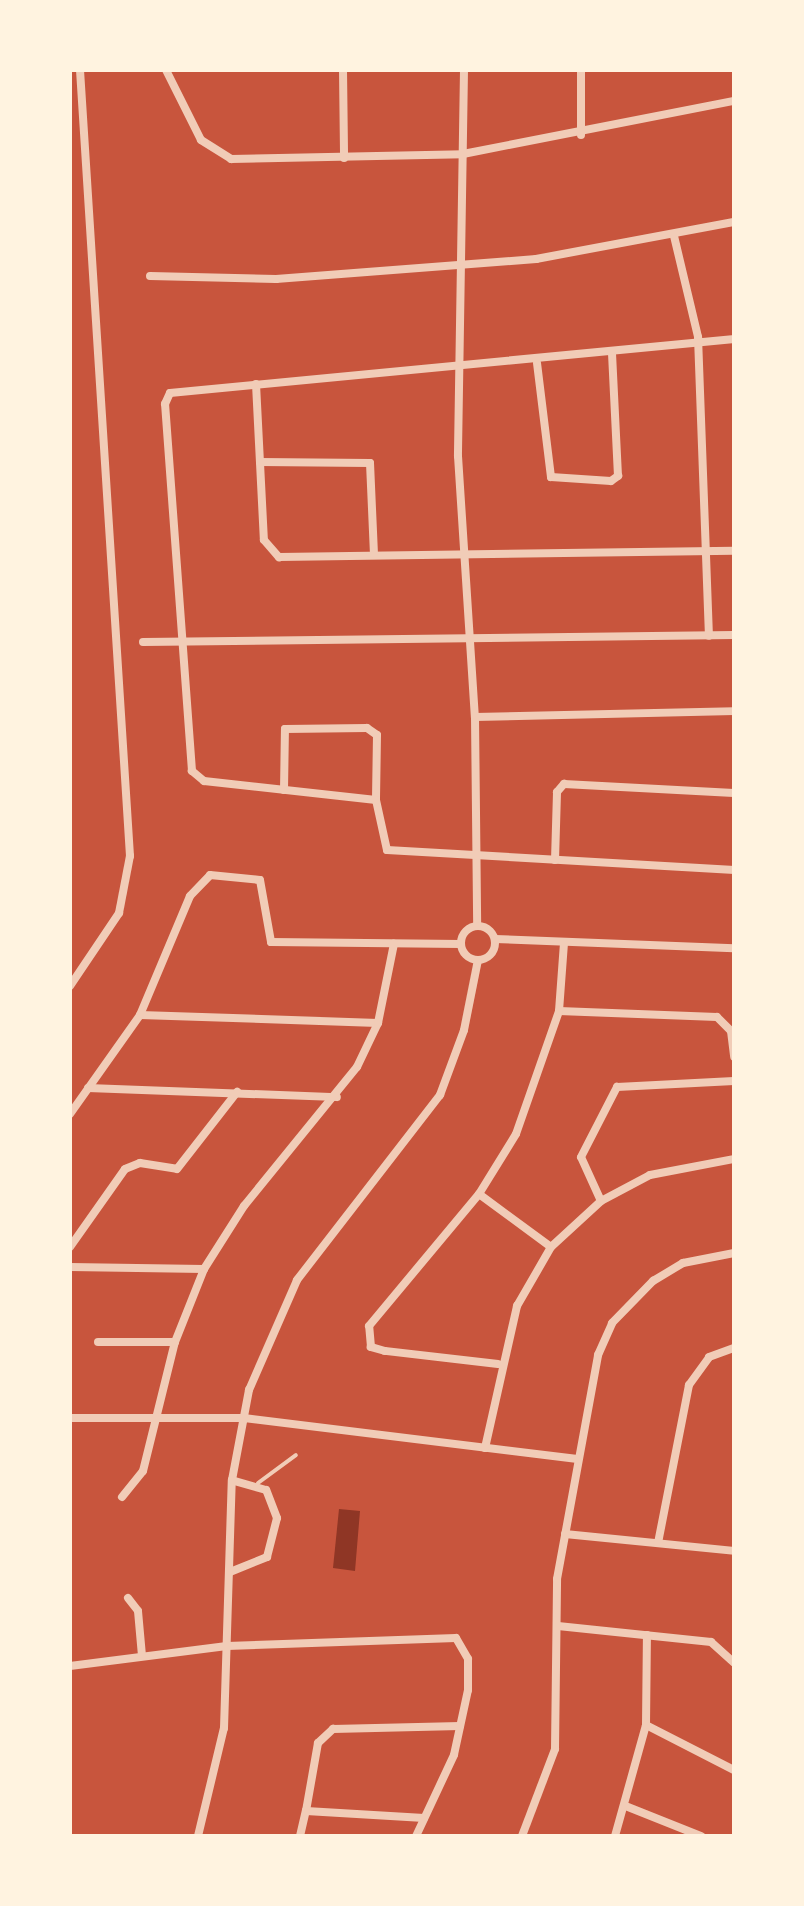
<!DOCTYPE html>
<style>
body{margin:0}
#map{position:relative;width:804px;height:1906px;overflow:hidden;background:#c8553d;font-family:"Sofia Sans Condensed",sans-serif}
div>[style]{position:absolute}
.water>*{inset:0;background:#8f3625}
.service>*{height:4px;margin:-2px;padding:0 2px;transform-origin:2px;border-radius:2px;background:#f1ccb7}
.minor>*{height:8px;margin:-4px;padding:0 4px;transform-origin:4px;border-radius:4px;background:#f1ccb7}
.minor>.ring{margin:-4px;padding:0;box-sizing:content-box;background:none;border:8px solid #f1ccb7;border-radius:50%}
span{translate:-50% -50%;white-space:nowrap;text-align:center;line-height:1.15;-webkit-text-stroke:8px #fff3e0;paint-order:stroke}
.frame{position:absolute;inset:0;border:72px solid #fff3e0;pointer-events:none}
</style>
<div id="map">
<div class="water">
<i style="clip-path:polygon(339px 1509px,360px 1511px,355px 1571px,333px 1568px)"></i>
</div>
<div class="service">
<i style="left:258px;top:1483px;width:47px;rotate:-36.4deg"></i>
</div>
<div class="minor">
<i style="left:166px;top:70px;width:78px;rotate:63.4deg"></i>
<i style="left:201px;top:140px;width:36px;rotate:32deg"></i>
<i style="left:231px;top:159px;width:232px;rotate:-1.2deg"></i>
<i style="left:463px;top:154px;width:276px;rotate:-11.1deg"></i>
<i style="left:343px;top:70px;width:88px;rotate:89.3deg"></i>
<i style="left:464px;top:70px;width:386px;rotate:90.9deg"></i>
<i style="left:458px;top:456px;width:262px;rotate:86.3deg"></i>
<i style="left:475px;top:717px;width:208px;rotate:89.4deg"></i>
<i style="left:581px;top:135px;width:65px;rotate:-90deg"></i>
<i style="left:674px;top:236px;width:104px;rotate:76.6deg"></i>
<i style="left:698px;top:337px;width:299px;rotate:87.9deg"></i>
<i style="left:150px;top:276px;width:126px;rotate:1.4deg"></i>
<i style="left:276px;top:279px;width:261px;rotate:-4.4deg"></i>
<i style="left:536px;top:259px;width:201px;rotate:-10.6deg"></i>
<i style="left:537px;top:363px;width:115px;rotate:83deg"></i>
<i style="left:551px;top:477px;width:60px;rotate:3.8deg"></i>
<i style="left:611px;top:481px;width:9px;rotate:-36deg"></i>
<i style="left:618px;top:476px;width:124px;rotate:-92.8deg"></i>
<i style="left:256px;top:384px;width:156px;rotate:87.1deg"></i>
<i style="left:264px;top:540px;width:23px;rotate:49deg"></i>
<i style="left:279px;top:557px;width:455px;rotate:-0.8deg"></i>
<i style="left:260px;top:462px;width:110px;rotate:0.5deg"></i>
<i style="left:370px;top:463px;width:91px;rotate:87.5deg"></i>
<i style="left:143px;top:642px;width:591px;rotate:-0.68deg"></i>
<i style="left:475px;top:717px;width:259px;rotate:-1.3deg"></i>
<i style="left:284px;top:790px;width:61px;rotate:-89.1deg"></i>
<i style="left:285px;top:729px;width:82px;rotate:-0.7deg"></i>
<i style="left:367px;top:728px;width:12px;rotate:35deg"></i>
<i style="left:377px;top:735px;width:65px;rotate:90.9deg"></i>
<i style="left:376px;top:800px;width:51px;rotate:77.6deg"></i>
<i style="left:387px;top:850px;width:348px;rotate:3.3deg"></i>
<i style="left:376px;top:800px;width:173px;rotate:-173.7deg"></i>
<i style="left:204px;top:781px;width:16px;rotate:-140deg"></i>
<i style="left:192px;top:771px;width:368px;rotate:-94.2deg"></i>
<i style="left:165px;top:404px;width:12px;rotate:-66deg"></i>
<i style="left:170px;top:393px;width:567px;rotate:-5.47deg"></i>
<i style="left:555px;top:860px;width:68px;rotate:-88.3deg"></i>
<i style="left:557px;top:792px;width:11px;rotate:-49deg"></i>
<i style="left:564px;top:784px;width:170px;rotate:3deg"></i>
<i class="ring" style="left:461px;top:926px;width:26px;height:26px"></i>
<i style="left:495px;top:939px;width:239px;rotate:2.2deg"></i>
<i style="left:70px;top:986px;width:88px;rotate:-56.1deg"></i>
<i style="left:119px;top:913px;width:58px;rotate:-79.1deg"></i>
<i style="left:130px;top:856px;width:788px;rotate:-93.64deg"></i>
<i style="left:559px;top:1011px;width:158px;rotate:2.2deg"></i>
<i style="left:717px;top:1017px;width:20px;rotate:45deg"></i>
<i style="left:731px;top:1031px;width:26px;rotate:83deg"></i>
<i style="left:140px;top:1015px;width:238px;rotate:1.9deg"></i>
<i style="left:88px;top:1088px;width:249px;rotate:2.1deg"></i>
<i style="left:70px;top:1114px;width:121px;rotate:-54.7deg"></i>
<i style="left:140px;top:1015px;width:129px;rotate:-67.2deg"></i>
<i style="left:190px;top:896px;width:29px;rotate:-46deg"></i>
<i style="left:210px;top:875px;width:50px;rotate:5.7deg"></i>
<i style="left:260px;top:880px;width:63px;rotate:79.9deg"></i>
<i style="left:271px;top:942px;width:190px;rotate:0.6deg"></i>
<i style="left:479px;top:1194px;width:89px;rotate:36.4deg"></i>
<i style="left:601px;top:1201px;width:48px;rotate:-114.4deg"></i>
<i style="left:581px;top:1157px;width:79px;rotate:-62.8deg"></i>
<i style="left:617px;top:1087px;width:117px;rotate:-2.9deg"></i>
<i style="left:70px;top:1247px;width:95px;rotate:-54.8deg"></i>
<i style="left:125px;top:1169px;width:16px;rotate:-22deg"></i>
<i style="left:140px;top:1163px;width:37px;rotate:9deg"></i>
<i style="left:177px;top:1169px;width:98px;rotate:-52.1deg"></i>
<i style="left:70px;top:1267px;width:134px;rotate:0.9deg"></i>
<i style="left:98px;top:1342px;width:77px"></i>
<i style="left:498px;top:1364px;width:114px;rotate:-173.4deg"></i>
<i style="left:385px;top:1351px;width:15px;rotate:-164deg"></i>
<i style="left:371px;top:1347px;width:21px;rotate:-95deg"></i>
<i style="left:369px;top:1326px;width:172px;rotate:-50.2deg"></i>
<i style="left:479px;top:1194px;width:70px;rotate:-58.3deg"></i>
<i style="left:516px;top:1134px;width:130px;rotate:-70.7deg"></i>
<i style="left:559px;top:1011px;width:68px;rotate:-85.8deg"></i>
<i style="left:70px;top:1418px;width:174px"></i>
<i style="left:244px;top:1418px;width:336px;rotate:7deg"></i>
<i style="left:485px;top:1448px;width:146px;rotate:-77.3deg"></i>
<i style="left:517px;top:1306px;width:68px;rotate:-60deg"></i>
<i style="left:551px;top:1247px;width:68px;rotate:-42.6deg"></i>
<i style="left:601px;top:1201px;width:55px;rotate:-28deg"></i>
<i style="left:650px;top:1175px;width:86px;rotate:-10.8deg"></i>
<i style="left:122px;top:1497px;width:33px;rotate:-51deg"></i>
<i style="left:143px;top:1471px;width:133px;rotate:-76.1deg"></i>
<i style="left:175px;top:1342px;width:79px;rotate:-68.3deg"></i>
<i style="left:204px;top:1269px;width:75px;rotate:-57.6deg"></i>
<i style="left:244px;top:1206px;width:179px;rotate:-50.9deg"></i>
<i style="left:357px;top:1067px;width:49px;rotate:-64.5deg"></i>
<i style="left:378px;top:1023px;width:81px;rotate:-78.6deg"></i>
<i style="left:565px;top:1534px;width:170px;rotate:5.7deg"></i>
<i style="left:658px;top:1543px;width:161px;rotate:-78.9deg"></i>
<i style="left:689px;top:1385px;width:34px;rotate:-54deg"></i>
<i style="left:709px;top:1357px;width:27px;rotate:-20deg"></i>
<i style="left:230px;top:1572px;width:40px;rotate:-22deg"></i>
<i style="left:267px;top:1557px;width:40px;rotate:-75.6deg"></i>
<i style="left:277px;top:1518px;width:30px;rotate:-111deg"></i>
<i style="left:266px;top:1490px;width:35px;rotate:-164deg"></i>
<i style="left:128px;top:1598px;width:16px;rotate:52deg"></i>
<i style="left:138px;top:1611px;width:45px;rotate:84.9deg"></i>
<i style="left:558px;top:1626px;width:154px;rotate:6deg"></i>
<i style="left:711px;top:1642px;width:31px;rotate:42deg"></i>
<i style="left:70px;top:1666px;width:158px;rotate:-7.3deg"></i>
<i style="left:227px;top:1646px;width:229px;rotate:-2deg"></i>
<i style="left:456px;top:1638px;width:24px;rotate:60deg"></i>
<i style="left:468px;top:1659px;width:31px;rotate:90deg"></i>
<i style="left:468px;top:1690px;width:66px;rotate:102.2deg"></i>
<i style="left:454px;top:1755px;width:89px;rotate:115.1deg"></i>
<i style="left:646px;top:1725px;width:99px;rotate:27.1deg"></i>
<i style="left:628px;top:1807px;width:79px;rotate:21.7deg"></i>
<i style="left:424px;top:1818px;width:118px;rotate:-176.6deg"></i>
<i style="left:306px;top:1811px;width:69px;rotate:-80deg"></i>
<i style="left:318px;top:1743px;width:21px;rotate:-43deg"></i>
<i style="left:333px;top:1729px;width:127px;rotate:-1.4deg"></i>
<i style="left:198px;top:1836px;width:111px;rotate:-76.5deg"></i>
<i style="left:224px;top:1728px;width:248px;rotate:-88.2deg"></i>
<i style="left:232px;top:1480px;width:92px;rotate:-79.3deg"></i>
<i style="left:249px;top:1390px;width:120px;rotate:-66.4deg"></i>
<i style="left:297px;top:1280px;width:234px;rotate:-52.3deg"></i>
<i style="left:440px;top:1095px;width:69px;rotate:-69.7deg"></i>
<i style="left:464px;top:1030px;width:71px;rotate:-78.7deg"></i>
<i style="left:300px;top:1836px;width:26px;rotate:-77deg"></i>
<i style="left:522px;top:1836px;width:93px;rotate:-69.2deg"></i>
<i style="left:555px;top:1749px;width:170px;rotate:-89.3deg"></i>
<i style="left:557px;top:1579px;width:228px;rotate:-79.6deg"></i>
<i style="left:598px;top:1355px;width:35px;rotate:-66deg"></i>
<i style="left:612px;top:1323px;width:59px;rotate:-45.7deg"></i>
<i style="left:653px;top:1281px;width:35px;rotate:-31deg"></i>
<i style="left:683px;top:1263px;width:52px;rotate:-11.1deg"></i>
<i style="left:615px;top:1836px;width:115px;rotate:-74.4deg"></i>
<i style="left:646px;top:1725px;width:90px;rotate:-89.4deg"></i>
</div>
<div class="frame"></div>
</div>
